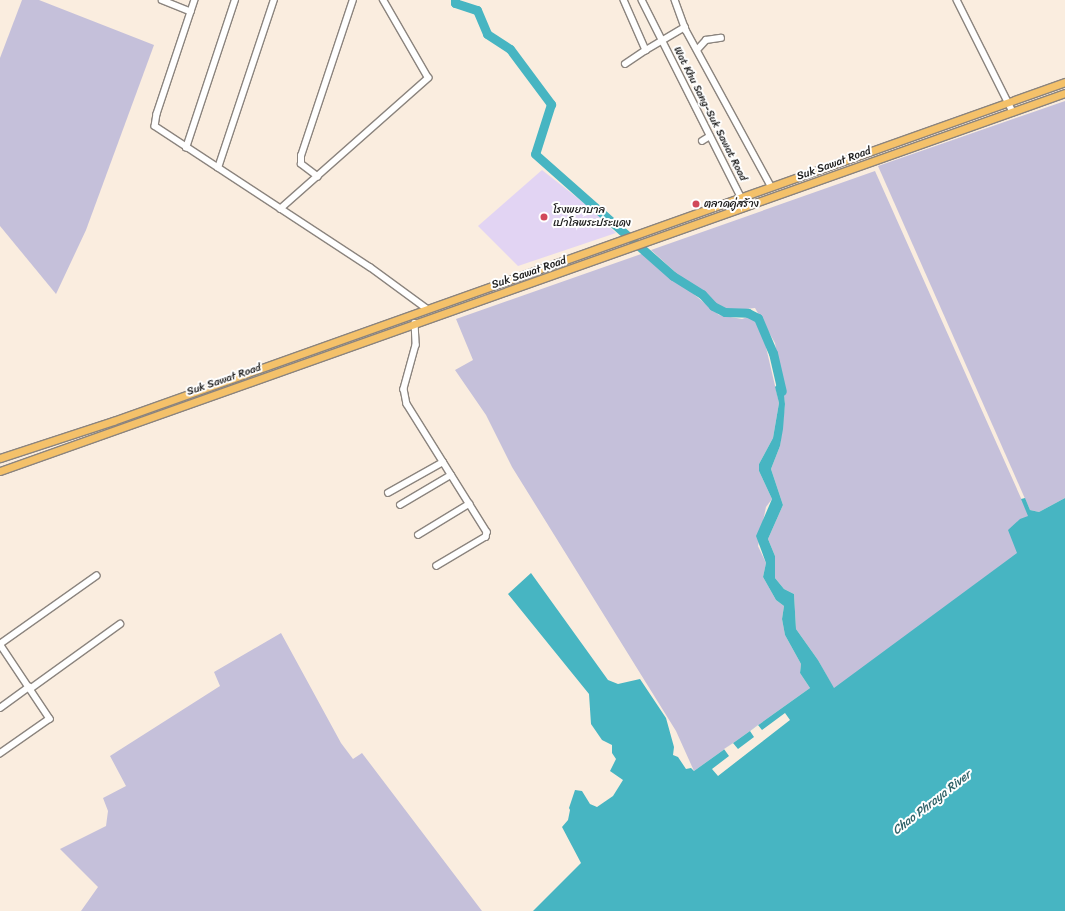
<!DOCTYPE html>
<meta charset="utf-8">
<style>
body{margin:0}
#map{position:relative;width:1065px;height:911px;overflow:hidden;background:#faeddf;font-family:Sriracha,"Playpen Sans Thai",sans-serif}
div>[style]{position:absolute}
.built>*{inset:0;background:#e2d4f3}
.industrial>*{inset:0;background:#c5c0da}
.water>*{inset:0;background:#47b5c2}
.pier>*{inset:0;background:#faeddf}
.river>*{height:9px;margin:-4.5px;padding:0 4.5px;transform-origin:4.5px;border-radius:4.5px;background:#47b5c2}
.roads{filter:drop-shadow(1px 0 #8b847e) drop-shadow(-1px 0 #8b847e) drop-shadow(0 1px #8b847e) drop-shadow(0 -1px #8b847e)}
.minor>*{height:5.5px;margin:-2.75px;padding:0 2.75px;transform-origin:2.75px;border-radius:2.75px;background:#fff}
.major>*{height:7px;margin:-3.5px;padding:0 3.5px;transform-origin:3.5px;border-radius:3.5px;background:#f4c16a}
.dots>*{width:11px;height:11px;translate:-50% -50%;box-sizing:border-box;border:2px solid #fff;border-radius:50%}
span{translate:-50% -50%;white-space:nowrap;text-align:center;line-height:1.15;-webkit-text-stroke:4px #fff;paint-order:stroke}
.street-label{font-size:11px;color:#1c1c1c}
.poi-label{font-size:11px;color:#1c1c1c}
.left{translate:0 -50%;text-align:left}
.water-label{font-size:12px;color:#2f6167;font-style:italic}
</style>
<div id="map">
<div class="built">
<i style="clip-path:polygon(542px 170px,589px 207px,616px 233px,518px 266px,478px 226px)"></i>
</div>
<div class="industrial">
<i style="clip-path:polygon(22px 0,39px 0,154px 45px,86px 230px,56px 294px,0 226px,0 58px)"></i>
<i style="clip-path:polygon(1065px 101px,1065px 498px,1039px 512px,1030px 510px,878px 166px)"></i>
<i style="clip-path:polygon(875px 171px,1029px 516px,1019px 522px,1018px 553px,834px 689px,818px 660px,796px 629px,794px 594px,784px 589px,775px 578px,775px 556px,768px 539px,783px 505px,771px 469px,780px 446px,785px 404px,775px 343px,755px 308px,719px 312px,651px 250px)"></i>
<i style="clip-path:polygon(644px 253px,719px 315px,742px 319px,751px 316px,762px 330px,779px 403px,773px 438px,759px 464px,759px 471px,772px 499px,766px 507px,758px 546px,766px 563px,763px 577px,776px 600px,784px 606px,782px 619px,785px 635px,801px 664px,800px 673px,810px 688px,694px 771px,676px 731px,512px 467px,486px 415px,455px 370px,473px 360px,456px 319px)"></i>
<i style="clip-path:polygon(281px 633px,341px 743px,353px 759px,362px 753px,482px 911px,81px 911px,98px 887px,60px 849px,106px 826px,108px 811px,103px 798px,126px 786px,110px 756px,220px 686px,214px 672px)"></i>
</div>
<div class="water">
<i style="clip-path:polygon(782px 379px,785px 404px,783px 429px,780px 446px,771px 469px,783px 505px,768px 539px,775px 556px,775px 578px,784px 589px,794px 594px,796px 629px,818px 660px,834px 688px,1017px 553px,1008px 530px,1020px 519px,1028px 516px,1021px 499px,1025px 498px,1030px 510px,1039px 512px,1065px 498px,1065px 911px,533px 911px,581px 863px,562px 827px,568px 820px,570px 810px,569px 808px,575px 790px,582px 791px,590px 804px,597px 807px,613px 796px,623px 780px,610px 771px,616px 759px,612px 753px,612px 745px,602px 740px,591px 724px,589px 694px,508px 594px,531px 573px,608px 680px,618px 684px,640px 679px,666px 718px,674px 747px,673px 755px,678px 757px,686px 769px,691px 768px,694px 771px,810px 688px,800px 673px,801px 664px,785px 635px,782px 619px,784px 606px,776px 600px,763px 577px,766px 563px,756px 536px,772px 499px,759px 471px,759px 464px,773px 438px,779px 403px,775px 387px)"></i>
</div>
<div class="pier">
<i style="clip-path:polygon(785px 713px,790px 720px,718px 776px,712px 769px,729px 756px,724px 749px,733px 743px,738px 749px,754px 737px,750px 731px,758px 725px,762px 730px)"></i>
</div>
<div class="river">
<i style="left:455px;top:0;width:3px;rotate:90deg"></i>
<i style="left:455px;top:3px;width:23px;rotate:18deg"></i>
<i style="left:477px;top:10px;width:26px;rotate:67deg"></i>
<i style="left:487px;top:34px;width:27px;rotate:33deg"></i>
<i style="left:510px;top:49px;width:69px;rotate:53.3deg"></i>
<i style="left:551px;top:104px;width:52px;rotate:107.7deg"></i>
<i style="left:535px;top:154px;width:184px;rotate:41.5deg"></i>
<i style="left:673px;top:276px;width:34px;rotate:32deg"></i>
<i style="left:702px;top:294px;width:16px;rotate:47deg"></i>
<i style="left:713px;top:306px;width:13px;rotate:27deg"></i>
<i style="left:725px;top:312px;width:23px;rotate:2deg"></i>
<i style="left:748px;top:313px;width:11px;rotate:27deg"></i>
<i style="left:758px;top:318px;width:38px;rotate:67deg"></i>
<i style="left:773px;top:353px;width:39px;rotate:77deg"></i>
</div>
<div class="roads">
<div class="minor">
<i style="left:162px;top:0;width:31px;rotate:22deg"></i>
<i style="left:195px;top:0;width:120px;rotate:108.4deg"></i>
<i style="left:157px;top:114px;width:12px;rotate:99deg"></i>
<i style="left:155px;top:126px;width:257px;rotate:33.3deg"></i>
<i style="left:370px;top:267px;width:69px;rotate:36.2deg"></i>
<i style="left:624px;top:0;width:55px;rotate:66.3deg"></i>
<i style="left:646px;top:50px;width:45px;rotate:-30.5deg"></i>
<i style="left:642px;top:0;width:220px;rotate:63.3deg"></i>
<i style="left:675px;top:0;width:32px;rotate:70deg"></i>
<i style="left:686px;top:30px;width:178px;rotate:61.4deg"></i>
<i style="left:957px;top:0;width:125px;rotate:63.4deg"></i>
<i style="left:697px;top:50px;width:13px;rotate:-48deg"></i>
<i style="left:706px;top:40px;width:15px;rotate:-8deg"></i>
<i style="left:625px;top:64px;width:25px;rotate:-34deg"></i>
<i style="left:702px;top:141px;width:9px;rotate:-32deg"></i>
<i style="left:186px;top:148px;width:156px;rotate:-71.7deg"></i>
<i style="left:218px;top:168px;width:177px;rotate:-71.6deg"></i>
<i style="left:318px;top:177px;width:21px;rotate:-143deg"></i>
<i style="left:301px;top:164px;width:8px;rotate:-90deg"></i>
<i style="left:301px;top:156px;width:164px;rotate:-71.6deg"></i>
<i style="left:280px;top:209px;width:198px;rotate:-41.5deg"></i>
<i style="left:428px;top:78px;width:90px;rotate:-120deg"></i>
<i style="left:415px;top:323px;width:22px;rotate:87deg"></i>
<i style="left:416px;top:345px;width:46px;rotate:105.3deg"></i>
<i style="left:404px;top:389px;width:15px;rotate:79deg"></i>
<i style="left:407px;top:404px;width:151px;rotate:58deg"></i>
<i style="left:487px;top:532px;width:5px;rotate:101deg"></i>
<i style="left:486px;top:537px;width:57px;rotate:149.4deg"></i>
<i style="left:388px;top:493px;width:63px;rotate:-29.4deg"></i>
<i style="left:400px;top:505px;width:59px;rotate:-30.5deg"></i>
<i style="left:418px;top:535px;width:60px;rotate:-31.3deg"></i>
<i style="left:0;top:644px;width:90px;rotate:56.3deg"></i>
<i style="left:50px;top:719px;width:61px;rotate:145deg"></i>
<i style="left:0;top:644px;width:118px;rotate:-35.3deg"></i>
<i style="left:30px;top:689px;width:111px;rotate:-35.8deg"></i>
<i style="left:0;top:708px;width:36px;rotate:-36deg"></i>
</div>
<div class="major">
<i style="left:0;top:458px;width:119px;rotate:-18.1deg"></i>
<i style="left:113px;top:421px;width:1011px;rotate:-19.6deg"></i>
<i style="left:0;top:471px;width:1130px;rotate:-19.54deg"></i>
</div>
</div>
<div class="dots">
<i style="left:696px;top:204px;background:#d1495b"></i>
<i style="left:544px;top:217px;background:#d1495b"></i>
</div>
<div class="street-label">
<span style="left:710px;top:114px;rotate:63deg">Wat Khu Sang-Suk Sawat Road</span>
<span style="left:834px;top:164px;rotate:-20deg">Suk Sawat Road</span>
<span style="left:529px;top:273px;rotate:-19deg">Suk Sawat Road</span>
<span style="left:224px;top:380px;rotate:-19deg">Suk Sawat Road</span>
</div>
<div class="poi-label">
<span class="left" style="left:704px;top:204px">ตลาดคู่สร้าง</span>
<span class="left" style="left:553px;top:217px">โรงพยาบาล<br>เปาโลพระประแดง</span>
</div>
<div class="water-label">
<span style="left:932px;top:803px;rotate:-38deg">Chao Phraya River</span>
</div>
</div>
